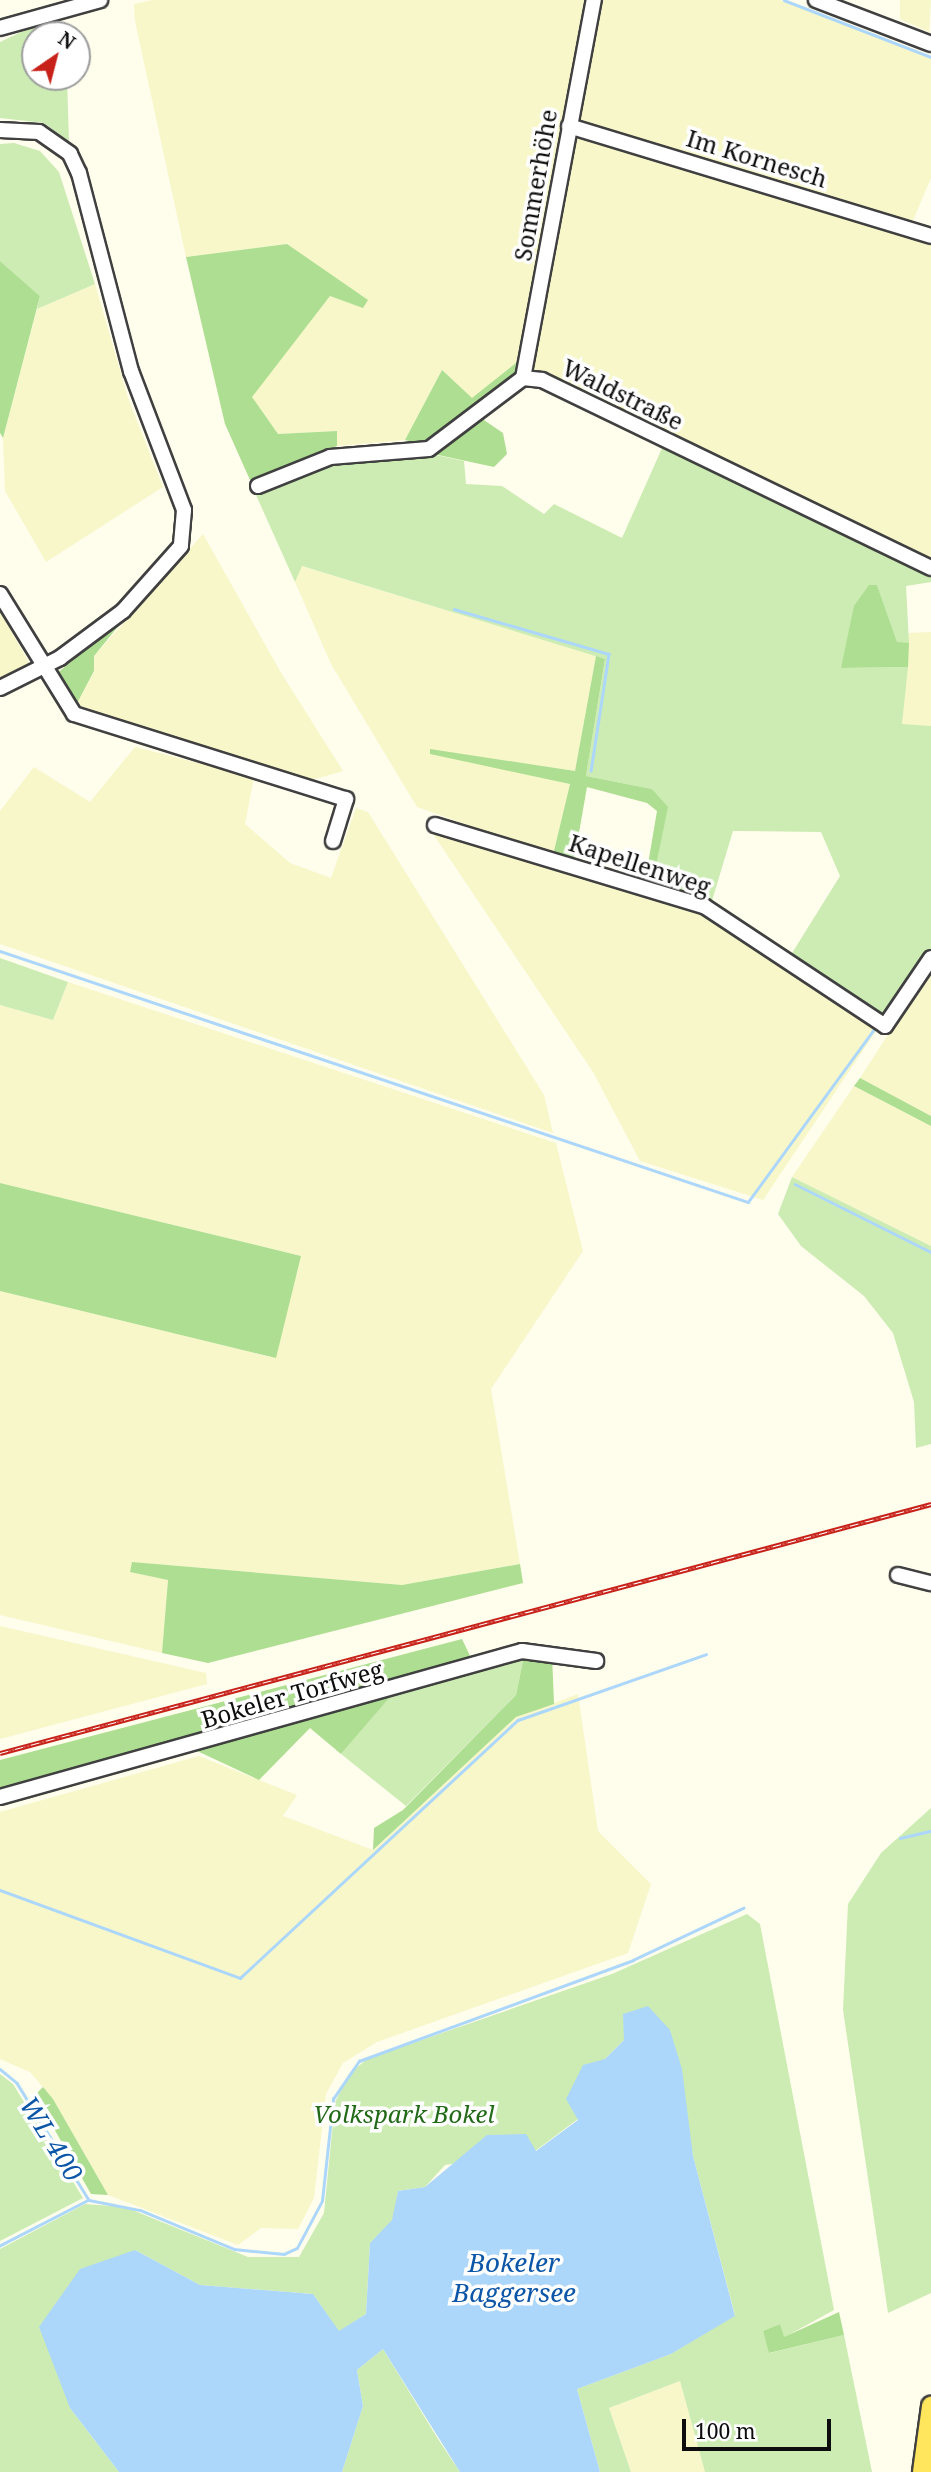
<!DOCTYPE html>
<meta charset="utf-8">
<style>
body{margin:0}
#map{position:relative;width:931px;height:2472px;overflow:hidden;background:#fffdec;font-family:"Noto Serif",serif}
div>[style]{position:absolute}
.farmland>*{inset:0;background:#f7f7ca}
.green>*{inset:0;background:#ccecb3}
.forest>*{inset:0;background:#adde91}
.water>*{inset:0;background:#acd7fb}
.stream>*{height:2.5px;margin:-1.25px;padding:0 1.25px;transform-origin:1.25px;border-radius:1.25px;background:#acd7fb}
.roads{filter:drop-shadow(2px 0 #404040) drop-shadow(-2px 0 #404040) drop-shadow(0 2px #404040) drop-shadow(0 -2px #404040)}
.minor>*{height:14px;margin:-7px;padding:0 7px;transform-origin:7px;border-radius:7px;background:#fff}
.major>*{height:18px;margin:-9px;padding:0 9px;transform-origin:9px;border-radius:9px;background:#ffe65c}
.rail>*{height:5px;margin-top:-2.5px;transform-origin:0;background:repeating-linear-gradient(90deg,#fff 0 8px,#c7211a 0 16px);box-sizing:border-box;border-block:2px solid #c7211a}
span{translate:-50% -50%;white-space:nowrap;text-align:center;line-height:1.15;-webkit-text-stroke:7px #fff;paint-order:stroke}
.street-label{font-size:24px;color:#0d0d0d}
.park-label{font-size:24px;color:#226918;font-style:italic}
.water-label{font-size:26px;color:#0c56a8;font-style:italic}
.north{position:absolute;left:21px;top:21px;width:70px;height:70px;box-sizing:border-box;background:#fff;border:2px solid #9e9e9e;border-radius:50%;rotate:35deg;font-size:19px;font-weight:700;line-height:28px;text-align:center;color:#0d0d0d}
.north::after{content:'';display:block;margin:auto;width:24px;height:32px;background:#c7211a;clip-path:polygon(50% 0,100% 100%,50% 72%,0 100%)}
.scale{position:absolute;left:682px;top:2419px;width:149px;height:32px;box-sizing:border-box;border:4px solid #0d0d0d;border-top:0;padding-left:9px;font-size:21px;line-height:24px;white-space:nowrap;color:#0d0d0d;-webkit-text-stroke:5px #fff;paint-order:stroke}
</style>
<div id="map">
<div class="farmland">
<i style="clip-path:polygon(153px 0,590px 0,521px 359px,472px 399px,442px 370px,405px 440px,337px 446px,336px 431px,278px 434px,251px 397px,330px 296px,362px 307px,287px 244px,186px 257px,135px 21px,134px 4px)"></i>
<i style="clip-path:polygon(598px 0,780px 0,931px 58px,931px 178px,911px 225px,574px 124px)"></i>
<i style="clip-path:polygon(900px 0,931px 0,929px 32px,900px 19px)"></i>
<i style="clip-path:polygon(572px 132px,931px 240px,931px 562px,529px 374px)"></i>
<i style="clip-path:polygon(95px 284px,128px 398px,163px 487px,46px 562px,5px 491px,3px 438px,37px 309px)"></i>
<i style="clip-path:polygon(203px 534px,280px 671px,343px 771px,305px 782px,74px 709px,94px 672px,94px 656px)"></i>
<i style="clip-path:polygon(301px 566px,596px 656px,575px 771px,430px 750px,570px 784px,553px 855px,417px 807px,331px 664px,295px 582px)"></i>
<i style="clip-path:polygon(0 611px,32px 668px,0 684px)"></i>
<i style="clip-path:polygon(931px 632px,931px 726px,902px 725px,909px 633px)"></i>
<i style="clip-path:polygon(135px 747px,254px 777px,245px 824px,290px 863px,331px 878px,356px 808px,368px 812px,544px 1095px,553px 1133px,0 944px,0 811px,34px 767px,90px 802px)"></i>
<i style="clip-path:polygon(431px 831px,702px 910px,878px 1028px,763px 1200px,640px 1161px,593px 1072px)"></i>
<i style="clip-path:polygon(931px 968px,931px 1116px,860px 1078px)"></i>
<i style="clip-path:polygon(68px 982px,556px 1143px,583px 1251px,491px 1389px,520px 1564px,402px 1585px,132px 1562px,130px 1572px,168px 1580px,162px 1653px,0 1615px,0 1291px,275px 1358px,301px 1256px,0 1183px,0 1005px,53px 1020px)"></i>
<i style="clip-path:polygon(854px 1086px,931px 1126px,931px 1246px,792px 1177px)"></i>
<i style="clip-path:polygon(0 1626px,206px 1673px,207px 1684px,0 1739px)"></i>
<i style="clip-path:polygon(578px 1694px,598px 1831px,651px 1884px,628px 1953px,377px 2042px,343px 2063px,326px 2094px,314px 2198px,298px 2229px,261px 2228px,238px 2245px,108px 2195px,53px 2099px,30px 2072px,0 2059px,0 1812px,199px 1756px,297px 1795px,283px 1816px,373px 1850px,516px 1717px)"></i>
<i style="clip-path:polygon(680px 2381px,705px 2472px,631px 2472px,609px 2408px)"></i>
</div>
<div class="green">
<i style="clip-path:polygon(55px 16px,61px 35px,35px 35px,35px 77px,67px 77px,69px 142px,44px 123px,0 118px,0 42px)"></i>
<i style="clip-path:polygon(14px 143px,40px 151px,59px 172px,95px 284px,37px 309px,40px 296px,0 261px,0 144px)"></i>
<i style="clip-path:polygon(663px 446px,931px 574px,931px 582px,906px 586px,909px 643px,897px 643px,877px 585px,841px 668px,908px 667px,902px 724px,931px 726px,931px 954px,884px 1021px,789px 958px,840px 876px,821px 832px,733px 831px,711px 904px,652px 885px,667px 807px,652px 789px,586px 776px,605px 659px,302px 566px,295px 582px,256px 495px,343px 460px,431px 454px,464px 461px,466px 484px,502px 486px,544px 514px,554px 504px,622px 538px)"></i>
<i style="clip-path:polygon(0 958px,68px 982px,53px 1020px,0 1005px)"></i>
<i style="clip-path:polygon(792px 1177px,931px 1246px,931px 1444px,916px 1448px,914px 1402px,893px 1333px,864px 1296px,801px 1246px,778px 1214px)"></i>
<i style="clip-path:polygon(524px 1656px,516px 1695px,406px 1806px,341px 1754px,392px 1695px)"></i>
<i style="clip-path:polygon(931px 1808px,931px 2293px,888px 2313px,843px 2010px,848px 1904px,881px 1853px)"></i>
<i style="clip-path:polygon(747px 1914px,760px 1924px,834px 2310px,783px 2338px,780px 2324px,763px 2331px,770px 2353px,844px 2335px,872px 2472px,705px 2472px,680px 2381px,609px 2408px,631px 2472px,600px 2472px,577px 2389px,671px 2354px,735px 2315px,693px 2156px,670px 2030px,624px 2040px,605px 2059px,578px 2119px,535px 2151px,445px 2165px,425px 2187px,398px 2191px,393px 2220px,370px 2243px,366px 2314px,339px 2332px,313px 2294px,200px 2285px,135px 2250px,70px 2408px,119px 2472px,0 2472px,0 2249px,85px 2204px,125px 2207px,248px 2257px,299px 2257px,324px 2213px,335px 2102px,349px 2074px,367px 2059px,612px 1974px)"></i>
<i style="clip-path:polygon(0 2074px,13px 2084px,83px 2198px,0 2241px)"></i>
<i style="clip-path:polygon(383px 2349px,438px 2439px,460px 2472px,342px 2472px,363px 2406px,357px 2370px)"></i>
</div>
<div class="forest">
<i style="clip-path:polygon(287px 244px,368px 300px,363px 308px,330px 296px,252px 397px,278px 434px,337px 431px,337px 446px,250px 480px,225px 424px,186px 257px)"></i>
<i style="clip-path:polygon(0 261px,40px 296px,3px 438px,0 433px)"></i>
<i style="clip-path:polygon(521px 359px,517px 375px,427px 445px,405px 440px,442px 370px,472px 398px)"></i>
<i style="clip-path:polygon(481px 418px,503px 433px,507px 454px,494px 467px,429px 453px)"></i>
<i style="clip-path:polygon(869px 585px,877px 585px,897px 642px,909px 643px,908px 667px,841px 668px,854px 606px)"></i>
<i style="clip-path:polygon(129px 613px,94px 656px,94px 671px,74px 709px,55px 675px)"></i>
<i style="clip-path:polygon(596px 656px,605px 659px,586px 776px,652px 789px,668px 807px,652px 885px,645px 882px,657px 811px,647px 803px,587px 787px,574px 861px,553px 855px,570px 784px,430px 754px,430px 749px,575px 771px)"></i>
<i style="clip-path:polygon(860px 1078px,931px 1116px,931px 1126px,854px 1086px)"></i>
<i style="clip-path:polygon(0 1183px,301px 1256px,276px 1358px,0 1291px)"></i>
<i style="clip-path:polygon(132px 1562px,402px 1585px,520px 1564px,523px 1583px,208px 1663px,162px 1653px,168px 1580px,130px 1572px)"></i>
<i style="clip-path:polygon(462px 1639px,472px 1660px,0 1790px,0 1760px)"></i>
<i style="clip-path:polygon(552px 1655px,554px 1704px,516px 1717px,373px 1850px,374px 1828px,403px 1810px,516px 1695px,524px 1656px)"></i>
<i style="clip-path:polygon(392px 1695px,341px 1754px,310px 1728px,259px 1780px,195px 1750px)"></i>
<i style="clip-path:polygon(43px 2087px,53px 2099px,108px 2195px,91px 2194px,35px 2095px)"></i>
<i style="clip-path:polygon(839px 2312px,844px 2335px,769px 2353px,763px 2331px,780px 2324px,784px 2337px)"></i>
</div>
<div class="water">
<i style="clip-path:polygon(648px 2006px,670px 2030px,682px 2069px,693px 2156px,735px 2316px,671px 2354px,577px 2389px,600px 2472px,460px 2472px,383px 2349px,357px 2370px,363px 2406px,342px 2472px,119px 2472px,70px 2408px,39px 2327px,80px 2269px,135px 2250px,200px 2285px,313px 2294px,339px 2331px,366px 2314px,370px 2243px,392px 2220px,398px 2191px,425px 2187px,487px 2135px,526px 2134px,536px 2151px,578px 2120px,566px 2099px,583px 2065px,605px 2059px,624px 2040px,623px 2014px)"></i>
</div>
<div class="stream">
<i style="left:784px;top:0;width:158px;rotate:21.2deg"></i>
<i style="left:454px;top:609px;width:161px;rotate:16.2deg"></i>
<i style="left:609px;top:654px;width:118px;rotate:98.7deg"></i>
<i style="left:0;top:951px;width:789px;rotate:18.55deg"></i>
<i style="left:748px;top:1202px;width:214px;rotate:-53.9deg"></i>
<i style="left:795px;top:1184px;width:152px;rotate:26.6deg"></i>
<i style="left:900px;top:1838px;width:32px;rotate:-13deg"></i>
<i style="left:0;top:1890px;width:256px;rotate:20.1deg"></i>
<i style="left:240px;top:1978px;width:379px;rotate:-42.9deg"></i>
<i style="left:518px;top:1720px;width:199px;rotate:-19.3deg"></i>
<i style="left:0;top:2069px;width:22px;rotate:39deg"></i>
<i style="left:17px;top:2083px;width:137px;rotate:58.4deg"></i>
<i style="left:89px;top:2200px;width:100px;rotate:152.7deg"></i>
<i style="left:89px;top:2200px;width:52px;rotate:11.1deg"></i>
<i style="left:140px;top:2210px;width:102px;rotate:22.5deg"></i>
<i style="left:234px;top:2249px;width:50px;rotate:5.7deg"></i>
<i style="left:284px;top:2254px;width:14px;rotate:-25deg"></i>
<i style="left:297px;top:2248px;width:53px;rotate:-62deg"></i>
<i style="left:322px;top:2201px;width:103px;rotate:-83.8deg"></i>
<i style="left:333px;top:2099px;width:46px;rotate:-55.6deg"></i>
<i style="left:359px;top:2061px;width:292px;rotate:-20.2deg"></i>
<i style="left:633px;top:1960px;width:122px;rotate:-25.3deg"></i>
</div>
<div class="roads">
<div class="minor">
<i style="left:816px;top:0;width:123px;rotate:20.9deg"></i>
<i style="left:0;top:28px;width:104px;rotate:-15.6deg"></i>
<i style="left:569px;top:126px;width:378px;rotate:16.9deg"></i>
<i style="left:0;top:130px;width:39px;rotate:3deg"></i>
<i style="left:39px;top:132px;width:38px;rotate:35deg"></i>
<i style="left:70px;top:154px;width:21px;rotate:65deg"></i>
<i style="left:79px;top:173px;width:205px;rotate:75.3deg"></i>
<i style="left:131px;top:371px;width:149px;rotate:69.1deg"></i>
<i style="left:184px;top:510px;width:36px;rotate:95deg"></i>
<i style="left:181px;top:546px;width:87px;rotate:131.7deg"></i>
<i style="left:123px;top:611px;width:79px;rotate:143.3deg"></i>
<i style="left:60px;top:658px;width:67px;rotate:153.4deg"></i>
<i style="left:523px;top:378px;width:385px;rotate:-79.4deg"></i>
<i style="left:258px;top:486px;width:78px;rotate:-21.9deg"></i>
<i style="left:330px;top:457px;width:99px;rotate:-4.6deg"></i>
<i style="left:429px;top:449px;width:118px;rotate:-37.1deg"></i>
<i style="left:523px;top:378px;width:19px;rotate:6deg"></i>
<i style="left:542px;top:380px;width:432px;rotate:25.8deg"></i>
<i style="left:0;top:594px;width:141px;rotate:58.3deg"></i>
<i style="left:74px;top:714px;width:285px;rotate:17.4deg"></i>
<i style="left:346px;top:799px;width:44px;rotate:107.2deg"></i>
<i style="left:435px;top:825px;width:281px;rotate:16.8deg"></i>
<i style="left:704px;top:906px;width:217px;rotate:33.5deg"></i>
<i style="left:885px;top:1026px;width:82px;rotate:-55.9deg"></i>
<i style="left:898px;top:1575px;width:34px;rotate:14deg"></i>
<i style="left:0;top:1797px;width:542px;rotate:-15.63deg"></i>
<i style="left:522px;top:1651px;width:75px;rotate:7.7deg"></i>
</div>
<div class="major">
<i style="left:922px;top:2472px;width:67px;rotate:-82.2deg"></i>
</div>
</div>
<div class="rail">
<i style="left:0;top:1753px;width:964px;rotate:-14.97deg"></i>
</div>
<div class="street-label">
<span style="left:757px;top:158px;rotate:17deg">Im Kornesch</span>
<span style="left:535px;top:185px;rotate:-80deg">Sommerhöhe</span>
<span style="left:623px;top:394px;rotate:26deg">Waldstraße</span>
<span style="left:640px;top:864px;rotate:18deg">Kapellenweg</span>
<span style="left:292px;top:1694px;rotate:-16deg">Bokeler Torfweg</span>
</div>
<div class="park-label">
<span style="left:404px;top:2114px">Volkspark Bokel</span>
</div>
<div class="water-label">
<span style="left:51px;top:2139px;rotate:58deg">WL 400</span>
<span style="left:514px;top:2278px">Bokeler<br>Baggersee</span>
</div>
<div class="north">N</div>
<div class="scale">100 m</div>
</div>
